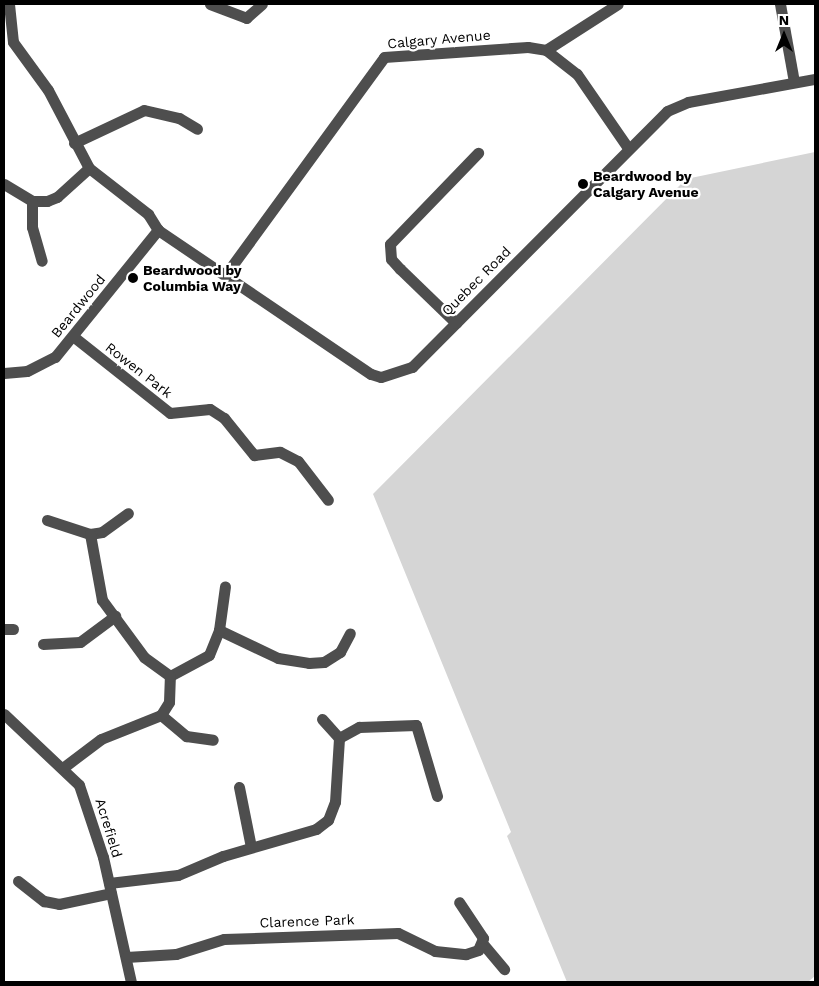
<!DOCTYPE html>
<style>
body{margin:0}
#map{position:relative;width:819px;height:986px;overflow:hidden;background:#fff;font-family:"Work Sans",sans-serif}
div>[style]{position:absolute}
.green>*{inset:0;background:#d5d5d5}
.minor>*{height:11px;margin:-5.5px;padding:0 5.5px;transform-origin:5.5px;border-radius:5.5px;background:#4e4e4e}
.dots>*{width:14px;height:14px;translate:-50% -50%;box-sizing:border-box;border:2px solid #fff;border-radius:50%}
span{translate:-50% -50%;white-space:nowrap;text-align:center;line-height:1.15;-webkit-text-stroke:4.5px #fff;paint-order:stroke}
.street-label{font-size:14px;color:#000}
.poi-label{font-size:14px;color:#000;font-weight:700}
.left{translate:0 -50%;text-align:left}
.frame{position:absolute;inset:0;border:5px solid #000;pointer-events:none}
.north{position:absolute;left:759px;top:10px;width:50px;height:50px;-webkit-text-stroke:4px #fff;paint-order:stroke;rotate:0deg;font-size:14px;font-weight:700;line-height:20px;text-align:center;color:#000}
.north::after{content:'';display:block;margin:auto;width:18px;height:22px;background:#000;clip-path:polygon(50% 0,100% 100%,50% 72%,0 100%)}
</style>
<div id="map">
<div class="green">
<i style="clip-path:polygon(815px 152px,815px 976px,808px 982px,567px 982px,507px 836px,511px 832px,373px 494px,686px 179px)"></i>
</div>
<div class="minor">
<i style="left:9px;top:4px;width:38px;rotate:84deg"></i>
<i style="left:13px;top:42px;width:59px;rotate:53.9deg"></i>
<i style="left:48px;top:90px;width:88px;rotate:62.3deg"></i>
<i style="left:89px;top:168px;width:75px;rotate:37.9deg"></i>
<i style="left:148px;top:214px;width:19px;rotate:58deg"></i>
<i style="left:158px;top:230px;width:257px;rotate:34.1deg"></i>
<i style="left:371px;top:374px;width:10px;rotate:17deg"></i>
<i style="left:381px;top:377px;width:33px;rotate:-18deg"></i>
<i style="left:412px;top:367px;width:361px;rotate:-45.1deg"></i>
<i style="left:667px;top:111px;width:23px;rotate:-23deg"></i>
<i style="left:688px;top:102px;width:129px;rotate:-10.3deg"></i>
<i style="left:210px;top:4px;width:39px;rotate:21deg"></i>
<i style="left:246px;top:18px;width:21px;rotate:-41deg"></i>
<i style="left:780px;top:4px;width:79px;rotate:79.8deg"></i>
<i style="left:546px;top:50px;width:85px;rotate:-32.6deg"></i>
<i style="left:74px;top:143px;width:77px;rotate:-25.2deg"></i>
<i style="left:144px;top:110px;width:36px;rotate:13deg"></i>
<i style="left:179px;top:118px;width:21px;rotate:31deg"></i>
<i style="left:4px;top:184px;width:33px;rotate:31deg"></i>
<i style="left:32px;top:201px;width:15px"></i>
<i style="left:47px;top:201px;width:11px;rotate:-22deg"></i>
<i style="left:57px;top:197px;width:43px;rotate:-42.2deg"></i>
<i style="left:32px;top:201px;width:26px;rotate:90deg"></i>
<i style="left:32px;top:227px;width:35px;rotate:74deg"></i>
<i style="left:226px;top:274px;width:268px;rotate:-53.9deg"></i>
<i style="left:384px;top:57px;width:144px;rotate:-4deg"></i>
<i style="left:528px;top:47px;width:18px;rotate:9deg"></i>
<i style="left:546px;top:50px;width:39px;rotate:38deg"></i>
<i style="left:577px;top:74px;width:90px;rotate:55.4deg"></i>
<i style="left:456px;top:323px;width:78px;rotate:-136deg"></i>
<i style="left:400px;top:269px;width:13px;rotate:-132deg"></i>
<i style="left:391px;top:259px;width:15px;rotate:-94deg"></i>
<i style="left:390px;top:244px;width:127px;rotate:-46deg"></i>
<i style="left:74px;top:337px;width:122px;rotate:38.4deg"></i>
<i style="left:170px;top:413px;width:40px;rotate:-5.7deg"></i>
<i style="left:210px;top:409px;width:17px;rotate:33deg"></i>
<i style="left:224px;top:418px;width:48px;rotate:51deg"></i>
<i style="left:254px;top:455px;width:26px;rotate:-7deg"></i>
<i style="left:280px;top:452px;width:20px;rotate:27deg"></i>
<i style="left:298px;top:461px;width:49px;rotate:52.4deg"></i>
<i style="left:4px;top:373px;width:23px;rotate:-5deg"></i>
<i style="left:27px;top:371px;width:31px;rotate:-27deg"></i>
<i style="left:55px;top:357px;width:164px;rotate:-51deg"></i>
<i style="left:47px;top:520px;width:45px;rotate:18deg"></i>
<i style="left:90px;top:534px;width:12px;rotate:-9deg"></i>
<i style="left:102px;top:532px;width:32px;rotate:-36deg"></i>
<i style="left:4px;top:629px;width:9px"></i>
<i style="left:219px;top:630px;width:65px;rotate:25.4deg"></i>
<i style="left:278px;top:658px;width:31px;rotate:9deg"></i>
<i style="left:309px;top:663px;width:15px;rotate:-4deg"></i>
<i style="left:324px;top:662px;width:19px;rotate:-32deg"></i>
<i style="left:340px;top:652px;width:21px;rotate:-62deg"></i>
<i style="left:43px;top:644px;width:37px;rotate:-3deg"></i>
<i style="left:80px;top:642px;width:44px;rotate:-36.6deg"></i>
<i style="left:170px;top:676px;width:44px;rotate:-28.3deg"></i>
<i style="left:209px;top:655px;width:27px;rotate:-68deg"></i>
<i style="left:219px;top:630px;width:44px;rotate:-82.2deg"></i>
<i style="left:4px;top:714px;width:103px;rotate:43.4deg"></i>
<i style="left:79px;top:785px;width:76px;rotate:71.6deg"></i>
<i style="left:103px;top:857px;width:128px;rotate:77.4deg"></i>
<i style="left:161px;top:715px;width:33px;rotate:40deg"></i>
<i style="left:186px;top:736px;width:27px;rotate:8deg"></i>
<i style="left:322px;top:719px;width:25px;rotate:48deg"></i>
<i style="left:64px;top:767px;width:46px;rotate:-37.1deg"></i>
<i style="left:101px;top:739px;width:65px;rotate:-21.8deg"></i>
<i style="left:161px;top:715px;width:15px;rotate:-58deg"></i>
<i style="left:169px;top:702px;width:26px;rotate:-88deg"></i>
<i style="left:170px;top:676px;width:32px;rotate:-144deg"></i>
<i style="left:144px;top:657px;width:71px;rotate:-126.4deg"></i>
<i style="left:102px;top:600px;width:67px;rotate:-100.3deg"></i>
<i style="left:239px;top:787px;width:61px;rotate:78.7deg"></i>
<i style="left:18px;top:881px;width:33px;rotate:38deg"></i>
<i style="left:44px;top:901px;width:15px;rotate:11deg"></i>
<i style="left:59px;top:904px;width:53px;rotate:-11.9deg"></i>
<i style="left:109px;top:883px;width:69px;rotate:-6.6deg"></i>
<i style="left:178px;top:875px;width:49px;rotate:-22.9deg"></i>
<i style="left:223px;top:856px;width:97px;rotate:-16.2deg"></i>
<i style="left:316px;top:829px;width:15px;rotate:-37deg"></i>
<i style="left:328px;top:820px;width:19px;rotate:-69deg"></i>
<i style="left:335px;top:802px;width:64px;rotate:-86.4deg"></i>
<i style="left:339px;top:738px;width:23px;rotate:-29deg"></i>
<i style="left:359px;top:727px;width:57px;rotate:-2deg"></i>
<i style="left:416px;top:725px;width:74px;rotate:73.5deg"></i>
<i style="left:483px;top:944px;width:33px;rotate:50deg"></i>
<i style="left:126px;top:957px;width:50px;rotate:-3.4deg"></i>
<i style="left:176px;top:954px;width:50px;rotate:-17.4deg"></i>
<i style="left:224px;top:939px;width:174px;rotate:-2deg"></i>
<i style="left:398px;top:933px;width:41px;rotate:25.9deg"></i>
<i style="left:435px;top:951px;width:31px;rotate:6deg"></i>
<i style="left:466px;top:954px;width:13px;rotate:-18deg"></i>
<i style="left:478px;top:950px;width:13px;rotate:-67deg"></i>
<i style="left:483px;top:938px;width:43px;rotate:-123.7deg"></i>
</div>
<div class="dots">
<i style="left:583px;top:184px;background:#000"></i>
<i style="left:133px;top:278px;background:#000"></i>
</div>
<div class="street-label">
<span style="left:439px;top:39px;rotate:-5deg">Calgary Avenue</span>
<span style="left:476px;top:281px;rotate:-45deg">Quebec Road</span>
<span style="left:78px;top:306px;rotate:-51deg">Beardwood</span>
<span style="left:139px;top:370px;rotate:38deg">Rowen Park</span>
<span style="left:109px;top:828px;rotate:73deg">Acrefield</span>
<span style="left:307px;top:921px;rotate:-2deg">Clarence Park</span>
</div>
<div class="poi-label">
<span class="left" style="left:593px;top:184px">Beardwood by<br>Calgary Avenue</span>
<span class="left" style="left:143px;top:278px">Beardwood by<br>Columbia Way</span>
</div>
<div class="frame"></div>
<div class="north">N</div>
</div>
